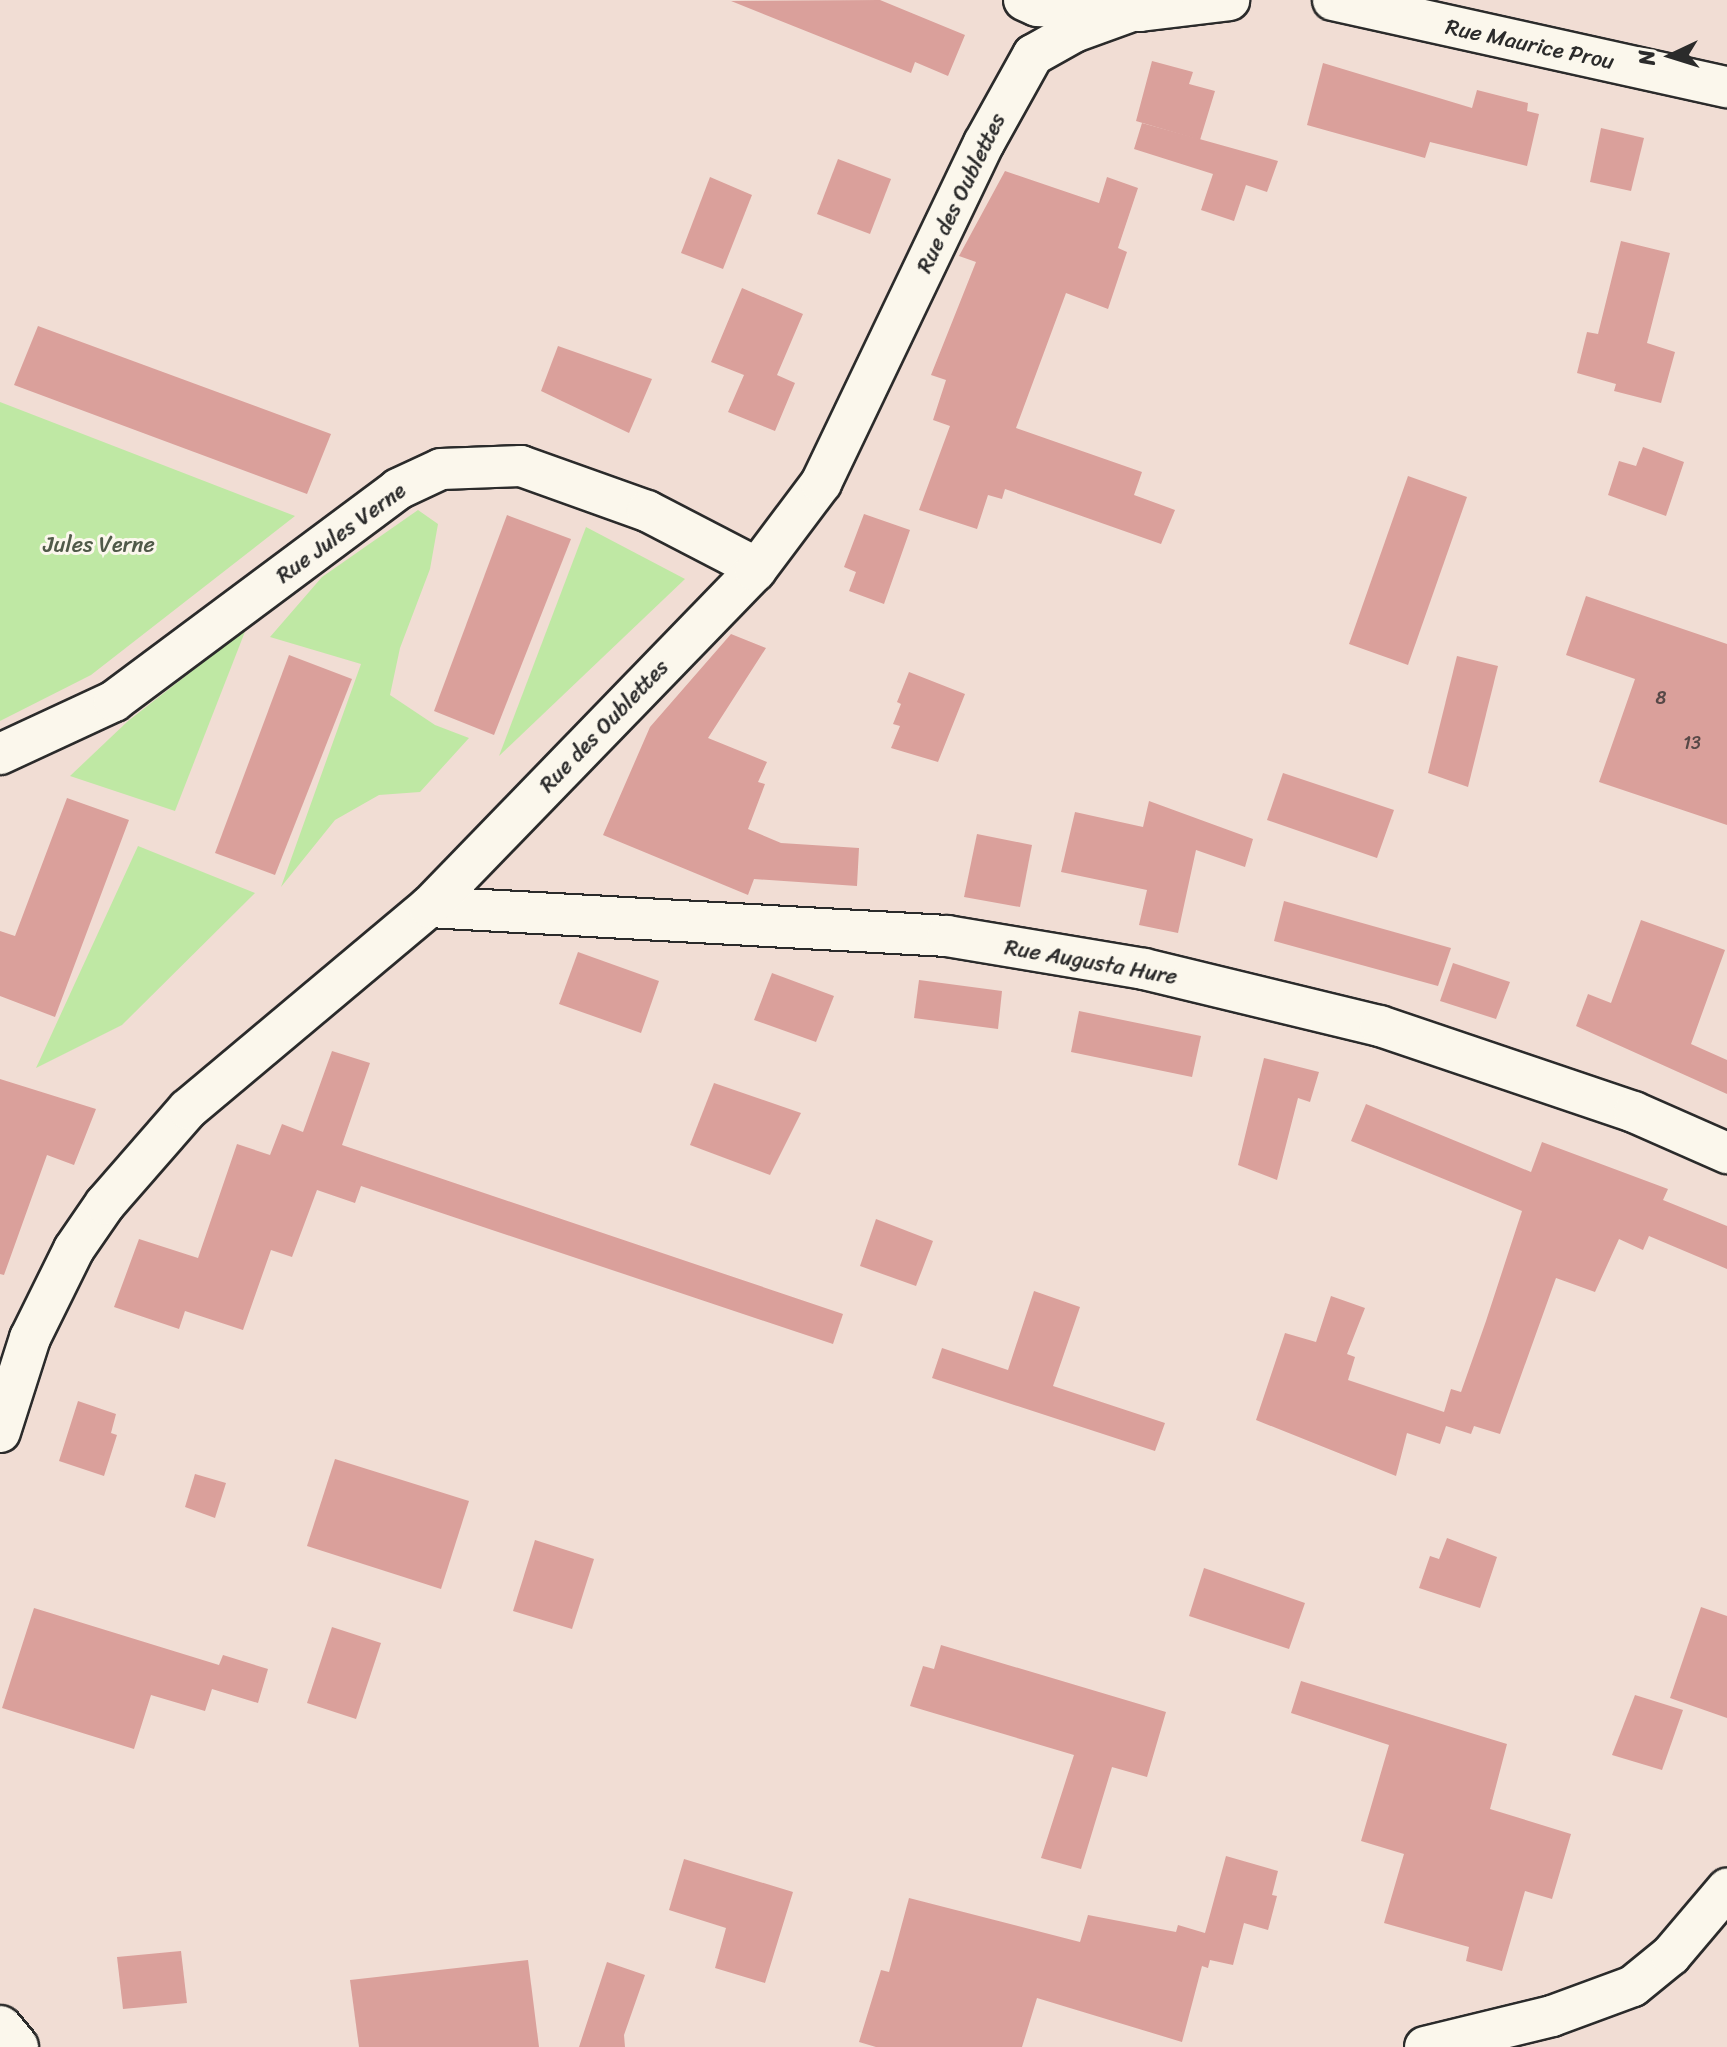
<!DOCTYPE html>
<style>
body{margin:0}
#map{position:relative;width:1727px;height:2047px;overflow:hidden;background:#f1ddd4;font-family:Sriracha,sans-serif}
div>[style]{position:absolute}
.green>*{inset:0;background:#bfe8a4}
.building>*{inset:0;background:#daa09b}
.roads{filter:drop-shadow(2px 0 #2b2b2b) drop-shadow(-2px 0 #2b2b2b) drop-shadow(0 2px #2b2b2b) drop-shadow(0 -2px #2b2b2b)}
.minor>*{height:40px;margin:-20px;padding:0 20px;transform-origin:20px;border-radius:20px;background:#fbf7ec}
.secondary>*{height:44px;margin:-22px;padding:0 22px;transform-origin:22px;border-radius:22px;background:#fbf7ec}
span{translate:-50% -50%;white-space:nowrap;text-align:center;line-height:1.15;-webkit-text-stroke:6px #fbf7ec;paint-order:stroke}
.number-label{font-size:18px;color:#574847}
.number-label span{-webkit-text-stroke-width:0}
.street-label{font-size:22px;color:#2b2b2b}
.park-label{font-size:22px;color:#505a49}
.north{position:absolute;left:1631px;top:16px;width:80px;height:80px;-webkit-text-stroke:6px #fbf7ec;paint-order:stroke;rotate:266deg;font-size:22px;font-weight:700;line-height:32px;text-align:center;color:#2b2b2b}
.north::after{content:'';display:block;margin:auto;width:28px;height:36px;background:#2b2b2b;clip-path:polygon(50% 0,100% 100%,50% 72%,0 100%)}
</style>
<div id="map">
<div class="green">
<i style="clip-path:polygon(0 402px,295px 516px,91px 675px,0 721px)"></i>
<i style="clip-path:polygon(418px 510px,438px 524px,430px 569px,400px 648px,390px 695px,435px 725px,469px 738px,420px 792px,379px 795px,335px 820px,281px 887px,361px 664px,270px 637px,322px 577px)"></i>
<i style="clip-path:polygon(586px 527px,685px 579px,499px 756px)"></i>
<i style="clip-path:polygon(246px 629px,175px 811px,70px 776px,128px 721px)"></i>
<i style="clip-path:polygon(138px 846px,255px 893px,122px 1025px,36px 1068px)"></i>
</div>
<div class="building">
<i style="clip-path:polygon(880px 0,965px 35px,948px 76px,915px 62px,911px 73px,731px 1px)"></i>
<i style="clip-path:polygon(1152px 61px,1193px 72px,1189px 84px,1215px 91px,1200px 140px,1136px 121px)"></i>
<i style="clip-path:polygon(1323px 63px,1472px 108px,1477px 90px,1528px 103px,1527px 111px,1539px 114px,1527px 166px,1430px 142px,1425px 158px,1307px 125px)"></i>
<i style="clip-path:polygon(1142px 123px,1278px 161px,1267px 192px,1246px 185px,1234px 221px,1201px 210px,1213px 174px,1134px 149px)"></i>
<i style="clip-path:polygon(1601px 128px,1644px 138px,1631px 191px,1590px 182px)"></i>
<i style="clip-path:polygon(838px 159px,891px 179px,870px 234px,817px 214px)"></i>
<i style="clip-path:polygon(1005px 171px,1099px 203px,1107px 177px,1138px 188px,1118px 248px,1127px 252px,1108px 309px,1066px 293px,1016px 428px,1142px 472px,1134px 495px,1175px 510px,1161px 544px,1005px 489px,1002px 499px,988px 495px,977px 529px,919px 510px,950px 426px,933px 420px,946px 380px,931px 375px,976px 262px,959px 256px)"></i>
<i style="clip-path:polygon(710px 177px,752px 195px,723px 269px,681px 253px)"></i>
<i style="clip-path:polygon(1621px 241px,1670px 253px,1647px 343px,1675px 352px,1661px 403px,1614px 391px,1616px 384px,1577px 373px,1587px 332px,1598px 334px)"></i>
<i style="clip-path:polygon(742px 288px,803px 314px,777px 375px,795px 383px,775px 431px,728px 412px,744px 375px,711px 362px)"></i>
<i style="clip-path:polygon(38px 326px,331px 434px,307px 494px,14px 385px)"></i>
<i style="clip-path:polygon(558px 346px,652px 379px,629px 433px,541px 391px)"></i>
<i style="clip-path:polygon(1643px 447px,1684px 462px,1666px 516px,1608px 495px,1619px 461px,1636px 466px)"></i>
<i style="clip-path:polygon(1408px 476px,1467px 497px,1408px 665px,1349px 644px)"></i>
<i style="clip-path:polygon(864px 514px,910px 530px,884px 604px,849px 591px,856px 572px,844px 567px)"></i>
<i style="clip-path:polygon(507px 515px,571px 539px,494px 735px,434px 711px)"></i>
<i style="clip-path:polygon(1586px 596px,1727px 644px,1727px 825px,1599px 782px,1635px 679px,1566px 655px)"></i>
<i style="clip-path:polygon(731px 634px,766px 648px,708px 738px,767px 762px,758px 782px,765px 784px,748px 829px,781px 843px,859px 848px,857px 886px,754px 879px,748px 895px,603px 835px,650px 727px)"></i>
<i style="clip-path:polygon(289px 655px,352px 679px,275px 875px,215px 853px)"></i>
<i style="clip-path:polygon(1457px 656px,1498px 666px,1468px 787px,1428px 773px)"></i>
<i style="clip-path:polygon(909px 672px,965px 694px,938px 762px,891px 748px,900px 726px,893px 724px,901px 704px,897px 702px)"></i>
<i style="clip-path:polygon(1283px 773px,1394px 810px,1377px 858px,1267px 820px)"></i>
<i style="clip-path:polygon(67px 798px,129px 820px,55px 1017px,0 996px,0 931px,15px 936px)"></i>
<i style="clip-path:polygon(1149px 801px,1253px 839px,1245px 867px,1196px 850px,1178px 933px,1139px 925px,1147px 890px,1061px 872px,1075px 812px,1143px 827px)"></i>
<i style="clip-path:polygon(977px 834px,1032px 845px,1020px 907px,964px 897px)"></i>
<i style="clip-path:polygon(1284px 901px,1451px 948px,1438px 986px,1274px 941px)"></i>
<i style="clip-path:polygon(1641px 920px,1725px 950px,1691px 1044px,1727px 1060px,1727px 1094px,1576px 1026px,1588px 994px,1611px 1003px)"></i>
<i style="clip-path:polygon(578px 952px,659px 981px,641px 1033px,559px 1004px)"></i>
<i style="clip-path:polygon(1453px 963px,1510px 982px,1496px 1019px,1440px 1001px)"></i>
<i style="clip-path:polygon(772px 973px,834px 996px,816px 1042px,754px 1020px)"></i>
<i style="clip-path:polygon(919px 980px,1002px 991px,998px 1029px,914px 1018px)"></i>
<i style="clip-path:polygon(1079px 1011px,1201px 1036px,1192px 1077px,1071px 1052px)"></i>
<i style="clip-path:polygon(332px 1051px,370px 1063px,342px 1145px,843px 1314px,833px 1344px,361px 1186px,355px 1203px,317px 1190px,292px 1257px,271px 1250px,243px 1330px,185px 1311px,179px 1329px,114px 1307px,139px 1239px,198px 1258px,237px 1144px,270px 1155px,282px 1124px,303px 1132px)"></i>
<i style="clip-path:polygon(1264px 1058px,1319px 1072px,1310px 1102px,1298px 1098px,1277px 1180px,1238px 1165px)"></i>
<i style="clip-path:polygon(0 1079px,96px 1109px,74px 1165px,47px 1155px,4px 1275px,0 1274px)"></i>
<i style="clip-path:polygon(714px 1083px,801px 1113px,770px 1175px,690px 1145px)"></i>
<i style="clip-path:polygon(1366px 1104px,1531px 1172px,1542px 1142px,1668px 1189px,1663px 1200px,1727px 1226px,1727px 1269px,1649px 1236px,1643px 1250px,1619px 1239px,1595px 1292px,1556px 1278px,1500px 1434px,1474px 1426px,1471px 1434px,1446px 1426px,1440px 1444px,1407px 1433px,1396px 1476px,1256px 1420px,1285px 1333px,1316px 1342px,1331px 1296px,1365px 1308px,1347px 1354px,1355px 1357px,1348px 1380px,1444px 1412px,1451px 1389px,1461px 1392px,1486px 1321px,1522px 1211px,1351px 1141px)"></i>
<i style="clip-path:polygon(876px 1219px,933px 1241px,916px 1286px,860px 1266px)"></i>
<i style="clip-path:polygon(1034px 1291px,1080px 1307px,1053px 1386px,1165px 1423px,1155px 1451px,932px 1378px,942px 1348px,1008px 1370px)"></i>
<i style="clip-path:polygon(78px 1401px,116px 1414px,111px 1433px,117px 1435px,104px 1476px,59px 1461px)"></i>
<i style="clip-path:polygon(335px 1459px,469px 1501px,441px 1589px,307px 1546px)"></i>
<i style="clip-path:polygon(195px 1474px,226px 1483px,215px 1518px,185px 1507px)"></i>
<i style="clip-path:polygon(1447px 1538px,1497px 1557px,1480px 1608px,1419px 1588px,1430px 1556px,1439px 1559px)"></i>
<i style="clip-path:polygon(535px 1540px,594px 1559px,572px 1629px,513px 1611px)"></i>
<i style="clip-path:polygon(1204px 1568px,1305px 1603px,1289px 1649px,1189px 1616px)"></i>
<i style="clip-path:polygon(1701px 1607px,1727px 1616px,1727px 1718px,1670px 1698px)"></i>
<i style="clip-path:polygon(34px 1608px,219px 1665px,223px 1655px,268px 1669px,258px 1703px,212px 1689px,205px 1711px,151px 1695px,134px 1749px,2px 1708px)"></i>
<i style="clip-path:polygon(332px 1627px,381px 1643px,356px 1719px,307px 1703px)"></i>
<i style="clip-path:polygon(941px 1645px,1166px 1712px,1147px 1777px,1112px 1767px,1081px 1869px,1041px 1858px,1074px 1755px,910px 1706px,923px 1666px,934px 1669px)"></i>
<i style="clip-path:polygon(1301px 1681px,1507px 1744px,1490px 1809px,1571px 1834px,1552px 1899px,1525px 1891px,1502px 1971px,1466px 1961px,1469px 1947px,1384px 1923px,1404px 1854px,1361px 1841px,1389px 1745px,1291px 1713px)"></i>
<i style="clip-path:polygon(1635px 1695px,1683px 1710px,1662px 1770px,1612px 1755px)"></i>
<i style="clip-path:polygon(1226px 1856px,1278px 1871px,1272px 1895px,1277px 1896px,1268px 1930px,1244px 1923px,1233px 1965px,1210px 1960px,1208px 1968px,1202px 1966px,1182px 2042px,1037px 1998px,1022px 2047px,876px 2047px,859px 2042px,881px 1970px,889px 1972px,909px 1898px,1080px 1942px,1088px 1915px,1176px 1932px,1178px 1925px,1205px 1933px)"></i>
<i style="clip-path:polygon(684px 1859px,793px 1892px,765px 1983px,715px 1968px,726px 1928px,669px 1910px)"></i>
<i style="clip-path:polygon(181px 1951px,187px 2003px,123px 2009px,117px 1957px)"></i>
<i style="clip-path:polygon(528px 1960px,539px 2047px,359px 2047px,350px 1980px)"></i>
<i style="clip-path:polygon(607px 1962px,645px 1975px,624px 2035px,625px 2047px,579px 2047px)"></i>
</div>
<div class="roads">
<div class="minor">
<i style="left:1024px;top:0;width:14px;rotate:25deg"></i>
<i style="left:1037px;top:6px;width:103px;rotate:2.8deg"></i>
<i style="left:1140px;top:11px;width:90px;rotate:-7deg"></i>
<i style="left:1333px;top:0;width:403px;rotate:12.5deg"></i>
<i style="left:0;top:754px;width:126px;rotate:-24.9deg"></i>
<i style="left:114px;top:701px;width:354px;rotate:-36.7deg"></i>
<i style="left:398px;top:489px;width:47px;rotate:-24.9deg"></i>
<i style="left:441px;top:469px;width:80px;rotate:-2.1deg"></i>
<i style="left:521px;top:466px;width:134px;rotate:19.7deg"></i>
<i style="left:647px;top:511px;width:124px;rotate:27.4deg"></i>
<i style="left:429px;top:907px;width:519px;rotate:3.2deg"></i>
<i style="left:947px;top:936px;width:200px;rotate:9.5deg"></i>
<i style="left:1144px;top:969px;width:243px;rotate:13.6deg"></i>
<i style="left:1380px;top:1026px;width:268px;rotate:18.7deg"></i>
<i style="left:1634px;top:1112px;width:102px;rotate:23.8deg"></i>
<i style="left:0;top:1432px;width:99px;rotate:-72.3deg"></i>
<i style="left:30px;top:1338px;width:99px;rotate:-63.7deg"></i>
<i style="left:74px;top:1249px;width:55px;rotate:-55.4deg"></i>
<i style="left:105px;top:1204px;width:126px;rotate:-48.9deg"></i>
<i style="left:188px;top:1109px;width:314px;rotate:-40deg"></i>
<i style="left:429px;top:907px;width:468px;rotate:-45.9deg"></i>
<i style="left:755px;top:571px;width:110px;rotate:-53.1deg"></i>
<i style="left:821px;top:483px;width:377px;rotate:-64.4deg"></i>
<i style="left:984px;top:143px;width:101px;rotate:-60.9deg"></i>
<i style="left:1033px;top:55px;width:47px;rotate:-29.3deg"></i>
<i style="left:1074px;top:32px;width:94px;rotate:-20deg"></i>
<i style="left:1425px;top:2047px;width:131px;rotate:-13.7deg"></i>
<i style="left:1552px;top:2016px;width:86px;rotate:-20.3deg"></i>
<i style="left:1633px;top:1986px;width:49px;rotate:-39.2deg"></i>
<i style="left:1671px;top:1955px;width:87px;rotate:-49.7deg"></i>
</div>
<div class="secondary">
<i style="left:0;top:2028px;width:25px;rotate:50deg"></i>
</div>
</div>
<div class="number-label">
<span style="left:1661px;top:698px">8</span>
<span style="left:1692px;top:743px">13</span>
</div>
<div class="street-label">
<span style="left:1530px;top:44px;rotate:12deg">Rue Maurice Prou</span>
<span style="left:961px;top:193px;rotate:-64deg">Rue des Oublettes</span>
<span style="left:341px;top:533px;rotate:-36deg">Rue Jules Verne</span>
<span style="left:604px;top:726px;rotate:-46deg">Rue des Oublettes</span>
<span style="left:1091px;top:962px;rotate:10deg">Rue Augusta Hure</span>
</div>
<div class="park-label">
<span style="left:99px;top:545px">Jules Verne</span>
</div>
<div class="north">N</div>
</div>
